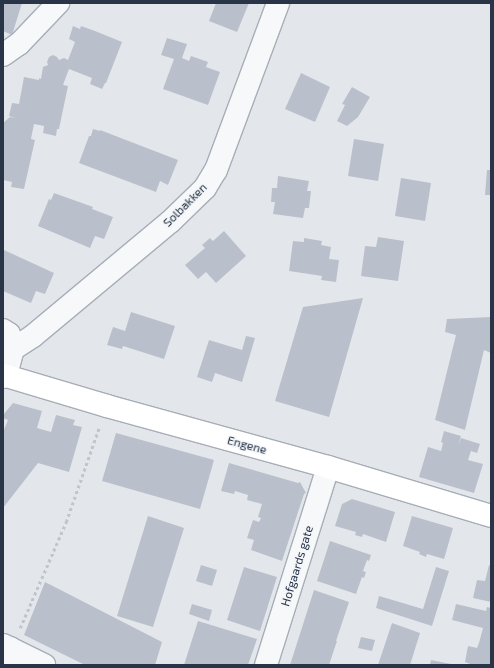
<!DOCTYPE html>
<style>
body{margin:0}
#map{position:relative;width:494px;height:668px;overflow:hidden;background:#e3e7ec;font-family:"Exo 2",sans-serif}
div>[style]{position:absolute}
.building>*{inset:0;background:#bac0cb}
.path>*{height:2.5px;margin-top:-1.25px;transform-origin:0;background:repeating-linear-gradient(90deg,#c1c5cb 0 3px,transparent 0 6px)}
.roads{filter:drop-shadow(1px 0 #a7aeb7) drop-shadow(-1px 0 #a7aeb7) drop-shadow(0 1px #a7aeb7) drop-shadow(0 -1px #a7aeb7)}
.street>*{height:22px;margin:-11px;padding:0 11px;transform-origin:11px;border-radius:11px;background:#f7f8fa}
.secondary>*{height:22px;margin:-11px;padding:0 11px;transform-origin:11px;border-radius:11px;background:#fff}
span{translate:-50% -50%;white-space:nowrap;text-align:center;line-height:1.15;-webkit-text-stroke:3px #f3f6f9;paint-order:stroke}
.street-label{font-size:12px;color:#293447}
.frame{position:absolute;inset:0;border:4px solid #293447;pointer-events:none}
</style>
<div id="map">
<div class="building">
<i style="clip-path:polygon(3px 3px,22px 3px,12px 35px,3px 31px)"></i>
<i style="clip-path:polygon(216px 3px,249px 3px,237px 32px,209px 21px)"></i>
<i style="clip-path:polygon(73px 26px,80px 29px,81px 26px,95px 31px,122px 42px,106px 83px,105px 83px,102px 89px,90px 84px,92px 78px,69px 69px,63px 85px,68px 86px,59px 129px,57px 129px,56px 136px,43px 133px,44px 126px,34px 124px,31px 139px,35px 140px,24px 189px,11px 187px,12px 182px,3px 180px,3px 123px,10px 117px,16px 118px,9px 116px,12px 103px,19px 104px,24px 77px,39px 80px,39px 78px,41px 79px,43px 67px,48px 65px,47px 62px,49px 57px,53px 55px,57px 57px,59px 60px,64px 58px,68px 60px,75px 42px,69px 39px)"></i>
<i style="clip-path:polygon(167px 38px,187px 44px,182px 58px,189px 61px,191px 56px,208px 62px,206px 67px,220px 72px,208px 105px,163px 89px,174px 59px,161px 55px)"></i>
<i style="clip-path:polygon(301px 73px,330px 87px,315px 122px,285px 109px)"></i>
<i style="clip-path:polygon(352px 87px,370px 97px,358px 117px,347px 126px,337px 121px,345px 105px,342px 104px)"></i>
<i style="clip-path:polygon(93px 129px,100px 131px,100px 130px,178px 160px,168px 185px,160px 181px,156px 192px,79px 163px,89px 136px,91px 136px)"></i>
<i style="clip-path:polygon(354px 139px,384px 144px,378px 181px,348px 176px)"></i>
<i style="clip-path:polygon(487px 170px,491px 170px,491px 195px,485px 195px)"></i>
<i style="clip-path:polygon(278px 176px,309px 181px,307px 191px,311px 191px,309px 208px,305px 208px,303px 218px,273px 214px,275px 202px,271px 202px,272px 188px,277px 188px)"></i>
<i style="clip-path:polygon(401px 178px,431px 183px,425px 221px,395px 216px)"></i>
<i style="clip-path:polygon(54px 193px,93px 207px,92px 209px,113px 217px,104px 239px,95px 236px,90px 248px,38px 226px,49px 199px,51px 200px)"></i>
<i style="clip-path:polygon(224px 231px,246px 256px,216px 283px,206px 272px,198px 279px,185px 265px,205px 248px,202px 245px,210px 238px,213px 241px)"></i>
<i style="clip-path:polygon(378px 237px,404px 241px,398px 281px,361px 276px,365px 246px,376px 247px)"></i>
<i style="clip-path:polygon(304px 238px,322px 241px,321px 245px,331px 247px,329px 259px,339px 260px,336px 282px,321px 280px,322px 276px,289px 271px,293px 241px,304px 242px)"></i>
<i style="clip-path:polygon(4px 250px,54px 273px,45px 294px,36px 291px,31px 303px,3px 291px)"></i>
<i style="clip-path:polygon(363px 298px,329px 417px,275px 401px,303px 307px)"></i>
<i style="clip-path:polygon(131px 312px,175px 326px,164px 359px,123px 346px,122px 349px,107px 345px,113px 327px,125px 331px)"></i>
<i style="clip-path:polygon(491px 317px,491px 353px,484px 350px,465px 430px,435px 420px,456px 335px,445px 332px,447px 319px)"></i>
<i style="clip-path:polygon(246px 336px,255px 338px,242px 382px,215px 373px,212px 382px,197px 377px,209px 340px,242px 350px)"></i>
<i style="clip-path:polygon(13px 403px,42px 411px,37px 428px,51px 432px,56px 415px,75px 420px,73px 425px,82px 427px,69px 472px,38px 463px,3px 508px,3px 432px,8px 420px,3px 418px,3px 415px)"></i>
<i style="clip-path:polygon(444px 431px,461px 436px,458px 446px,461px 438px,480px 444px,477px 453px,471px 451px,468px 460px,483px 464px,474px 493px,419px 477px,428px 447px,441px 451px,443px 443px,441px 442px)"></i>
<i style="clip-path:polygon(116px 433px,214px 460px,200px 509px,102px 481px)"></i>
<i style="clip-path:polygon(229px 463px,298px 483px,300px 482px,306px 493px,304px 494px,282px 561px,251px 550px,254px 540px,247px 538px,253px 520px,259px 522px,261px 518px,258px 517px,262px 504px,247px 500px,248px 495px,235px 491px,234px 494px,221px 491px)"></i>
<i style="clip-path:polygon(352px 499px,395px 512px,386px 542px,363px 534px,362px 537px,355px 535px,356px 532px,335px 526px,342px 504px)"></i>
<i style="clip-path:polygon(148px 516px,184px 528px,153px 627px,117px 616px)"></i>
<i style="clip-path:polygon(412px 516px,453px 528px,444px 559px,427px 554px,426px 557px,419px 554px,420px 552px,403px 546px)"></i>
<i style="clip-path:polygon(330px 541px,371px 555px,369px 561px,367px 560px,363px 571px,366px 572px,364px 578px,362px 577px,356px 594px,317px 581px)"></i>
<i style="clip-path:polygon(201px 565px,217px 570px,212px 586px,196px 581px)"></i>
<i style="clip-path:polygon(489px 565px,491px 566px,491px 602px,473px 598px,477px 580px,485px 581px)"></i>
<i style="clip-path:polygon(244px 567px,277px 577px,260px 631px,227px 620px)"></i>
<i style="clip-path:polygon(436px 567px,449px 571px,432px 626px,376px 608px,379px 596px,423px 609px)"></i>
<i style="clip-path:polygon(45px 582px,162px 642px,155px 665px,85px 665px,24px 635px)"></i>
<i style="clip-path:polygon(314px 590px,349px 602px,336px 641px,337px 641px,329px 665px,290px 665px)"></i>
<i style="clip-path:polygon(192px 604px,212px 610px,209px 621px,189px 614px)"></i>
<i style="clip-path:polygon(456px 604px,486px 611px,487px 607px,491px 608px,491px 665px,473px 665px,465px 662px,468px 646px,477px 648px,479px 643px,483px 628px,452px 620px)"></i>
<i style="clip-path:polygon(198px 621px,257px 639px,248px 665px,184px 665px)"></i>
<i style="clip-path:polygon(392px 623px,420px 633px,410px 665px,378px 665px)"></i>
<i style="clip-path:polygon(361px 637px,375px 640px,372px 651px,358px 648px)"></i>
<i style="clip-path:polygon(431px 660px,451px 664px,451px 665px,430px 665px)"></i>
</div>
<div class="path">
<i style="left:20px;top:628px;width:116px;rotate:-66.5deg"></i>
<i style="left:66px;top:522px;width:100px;rotate:-70.7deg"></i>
</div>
<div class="roads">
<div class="street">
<i style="left:3px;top:55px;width:19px;rotate:-35deg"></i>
<i style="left:19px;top:44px;width:57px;rotate:-46.4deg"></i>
<i style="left:3px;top:330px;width:7px;rotate:34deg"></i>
<i style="left:9px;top:334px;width:16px;rotate:75deg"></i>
<i style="left:13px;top:349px;width:27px;rotate:105deg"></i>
<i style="left:6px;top:375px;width:4px;rotate:146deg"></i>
<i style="left:13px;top:349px;width:24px;rotate:-33deg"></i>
<i style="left:33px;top:336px;width:178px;rotate:-39.8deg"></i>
<i style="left:170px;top:222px;width:49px;rotate:-44.2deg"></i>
<i style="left:205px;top:188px;width:21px;rotate:-59deg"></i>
<i style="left:216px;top:170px;width:178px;rotate:-69.6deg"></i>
<i style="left:3px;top:645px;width:46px;rotate:26deg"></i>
<i style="left:4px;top:665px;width:18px;rotate:-68deg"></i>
<i style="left:266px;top:665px;width:207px;rotate:-72.6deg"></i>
</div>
<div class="secondary">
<i style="left:3px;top:375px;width:109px;rotate:16.6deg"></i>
<i style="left:107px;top:406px;width:229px;rotate:15.4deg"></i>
<i style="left:328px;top:467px;width:170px;rotate:16.7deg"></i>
</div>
</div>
<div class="street-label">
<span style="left:185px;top:205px;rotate:-45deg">Solbakken</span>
<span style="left:247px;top:445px;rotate:15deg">Engene</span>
<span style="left:297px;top:566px;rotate:-73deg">Hofgaards gate</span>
</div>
<div class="frame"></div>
</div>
